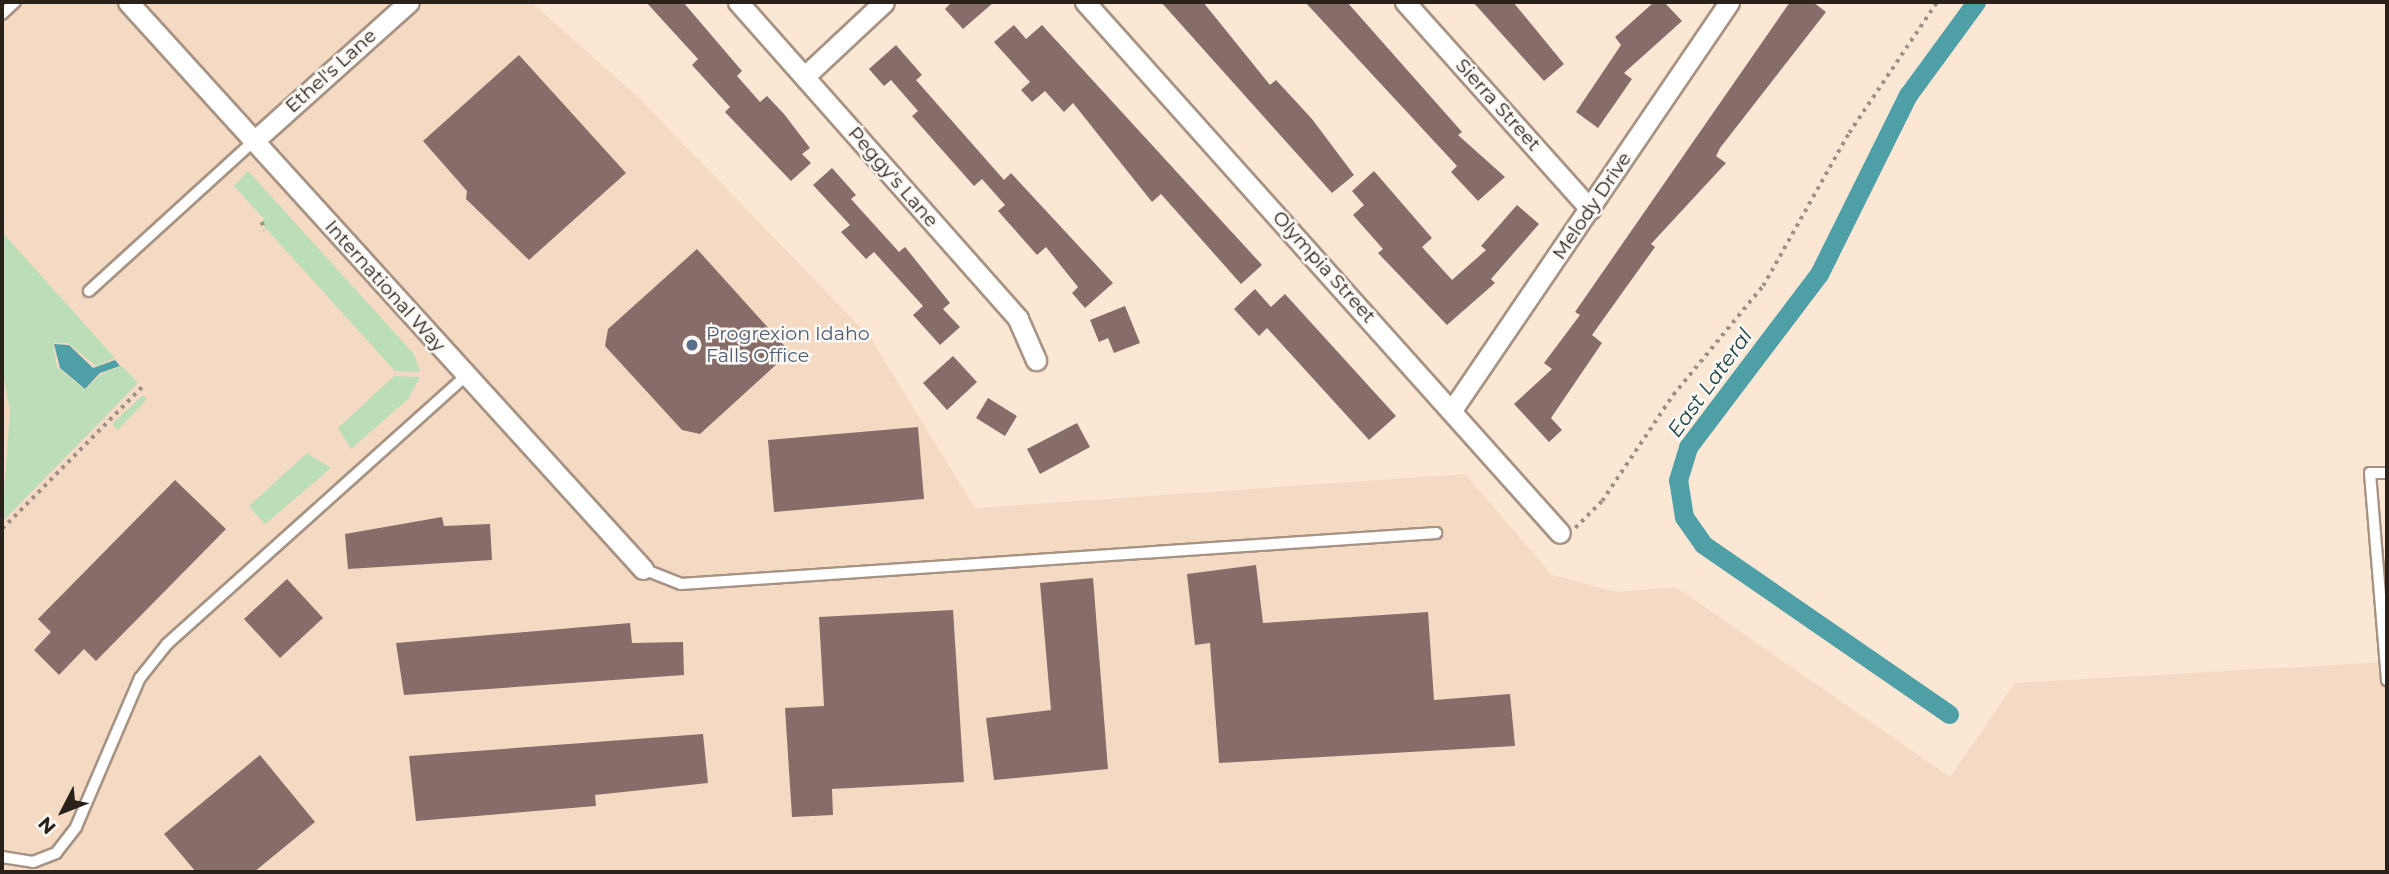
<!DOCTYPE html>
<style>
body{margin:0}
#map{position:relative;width:2389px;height:874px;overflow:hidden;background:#fce7d5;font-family:Montserrat,sans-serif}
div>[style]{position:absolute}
.built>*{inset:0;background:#f5dac3}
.green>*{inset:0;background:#bbddb7}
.water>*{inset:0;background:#4f9fa7}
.canal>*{height:19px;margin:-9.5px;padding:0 9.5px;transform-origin:9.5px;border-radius:9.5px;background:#4f9fa7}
.building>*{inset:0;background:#876d6a}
.path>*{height:3.5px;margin-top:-1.75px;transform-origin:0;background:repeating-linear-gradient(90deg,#9f9083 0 3.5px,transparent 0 8.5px)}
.roads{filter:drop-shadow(2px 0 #a79383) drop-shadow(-2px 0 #a79383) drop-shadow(0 2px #a79383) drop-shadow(0 -2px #a79383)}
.lane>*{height:10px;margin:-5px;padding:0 5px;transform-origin:5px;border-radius:5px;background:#fff}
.street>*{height:19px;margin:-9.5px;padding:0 9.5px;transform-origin:9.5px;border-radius:9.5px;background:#fff}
.dots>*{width:19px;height:19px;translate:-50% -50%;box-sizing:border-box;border:4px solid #fcf8f4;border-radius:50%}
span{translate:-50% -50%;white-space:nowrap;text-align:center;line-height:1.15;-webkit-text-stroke:5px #fcf8f4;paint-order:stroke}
.street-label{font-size:19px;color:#29211a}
.service-label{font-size:19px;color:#4e5e75}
.left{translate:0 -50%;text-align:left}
.water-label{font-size:21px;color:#1f4549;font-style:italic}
.frame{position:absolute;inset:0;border:4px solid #29211a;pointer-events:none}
.north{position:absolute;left:28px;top:776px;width:70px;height:70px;-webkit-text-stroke:5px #fcf8f4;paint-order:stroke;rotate:228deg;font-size:19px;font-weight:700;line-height:28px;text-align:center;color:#29211a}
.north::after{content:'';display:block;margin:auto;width:24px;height:32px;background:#29211a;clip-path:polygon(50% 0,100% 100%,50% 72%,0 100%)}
</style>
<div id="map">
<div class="built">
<i style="clip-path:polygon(2px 2px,531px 2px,637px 96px,870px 337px,975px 508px,1465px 474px,1552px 575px,1616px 592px,1676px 587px,1950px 777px,2015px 683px,2387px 662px,2387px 872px,2px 872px)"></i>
</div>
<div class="green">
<i style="clip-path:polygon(248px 171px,414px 354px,420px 372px,395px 371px,261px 223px,264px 219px,234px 186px)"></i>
<i style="clip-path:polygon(2px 232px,115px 358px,96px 366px,68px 343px,53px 343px,57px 367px,85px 390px,101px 374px,122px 366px,138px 383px,2px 522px,10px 410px,2px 369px)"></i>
<i style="clip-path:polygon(394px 376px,420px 377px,408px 399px,351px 449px,338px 428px)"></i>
<i style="clip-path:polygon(143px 395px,147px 399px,118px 430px,112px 424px)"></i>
<i style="clip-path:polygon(307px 453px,331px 468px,265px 524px,249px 506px)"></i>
</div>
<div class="water">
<i style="clip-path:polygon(54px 344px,69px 345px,93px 368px,115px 360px,120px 366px,100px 373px,85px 389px,60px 368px)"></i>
</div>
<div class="canal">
<i style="left:1949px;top:714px;width:299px;rotate:-145.4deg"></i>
<i style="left:1703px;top:544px;width:33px;rotate:-125deg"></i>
<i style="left:1684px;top:517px;width:37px;rotate:-99deg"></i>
<i style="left:1678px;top:480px;width:34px;rotate:-73deg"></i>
<i style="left:1688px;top:447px;width:217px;rotate:-52.9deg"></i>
<i style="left:1819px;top:274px;width:200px;rotate:-63.6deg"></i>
<i style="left:1908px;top:95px;width:115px;rotate:-53.8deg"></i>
</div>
<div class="building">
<i style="clip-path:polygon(646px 2px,683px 2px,742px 71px,737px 76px,760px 102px,767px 96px,784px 114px,810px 148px,802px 154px,811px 163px,791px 181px,725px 112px,730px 107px,692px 65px,698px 59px)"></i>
<i style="clip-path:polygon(952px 2px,994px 2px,963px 29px,945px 9px)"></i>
<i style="clip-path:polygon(1161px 2px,1203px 2px,1270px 85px,1276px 80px,1312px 119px,1354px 175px,1332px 193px)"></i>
<i style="clip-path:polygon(1305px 2px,1347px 2px,1462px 132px,1458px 135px,1505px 177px,1478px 201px,1451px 172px,1457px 166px)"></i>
<i style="clip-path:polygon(1473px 2px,1513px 2px,1564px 64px,1544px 81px)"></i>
<i style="clip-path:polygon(1654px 2px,1664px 2px,1682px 21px,1624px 73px,1632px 79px,1598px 128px,1576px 112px,1621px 45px,1615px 37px)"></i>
<i style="clip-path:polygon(1790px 2px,1813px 2px,1826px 12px,1720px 148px,1716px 156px,1726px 163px,1651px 244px,1655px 247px,1592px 335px,1602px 343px,1551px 418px,1562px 430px,1549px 442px,1514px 404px,1552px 369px,1544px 363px,1580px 315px,1575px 312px)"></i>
<i style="clip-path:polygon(1014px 25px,1026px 39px,1042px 25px,1262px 265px,1241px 284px,1161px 194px,1152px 202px,1073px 103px,1064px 112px,1045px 91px,1032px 102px,1021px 90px,1030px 82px,994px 42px)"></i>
<i style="clip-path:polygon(896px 45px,922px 75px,916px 80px,1004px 180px,1011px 173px,1113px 283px,1085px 308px,1072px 293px,1078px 287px,1046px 247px,1037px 255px,998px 211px,1005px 205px,982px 179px,974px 186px,912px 116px,918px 111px,891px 80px,884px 86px,869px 69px)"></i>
<i style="clip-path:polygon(519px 55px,626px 173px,529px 260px,466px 199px,467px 191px,423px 141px)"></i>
<i style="clip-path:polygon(832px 168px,856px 195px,851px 199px,899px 252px,905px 247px,950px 303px,943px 309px,960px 327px,940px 345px,913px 315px,923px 306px,874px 252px,866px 259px,841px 232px,850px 225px,813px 185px)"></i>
<i style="clip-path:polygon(1374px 171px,1432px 238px,1422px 247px,1452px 280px,1486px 250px,1481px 246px,1517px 205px,1539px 224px,1491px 279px,1495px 283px,1447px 325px,1378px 253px,1383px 249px,1353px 215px,1364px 205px,1352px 191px)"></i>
<i style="clip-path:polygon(697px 249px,790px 352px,700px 434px,682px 430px,605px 346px,608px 329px)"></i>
<i style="clip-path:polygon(1255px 289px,1271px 307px,1285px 294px,1396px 416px,1369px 440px,1267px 328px,1259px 336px,1234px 309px)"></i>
<i style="clip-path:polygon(1125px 306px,1140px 343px,1114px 353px,1108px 338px,1099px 342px,1090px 320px)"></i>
<i style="clip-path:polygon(953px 356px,977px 382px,947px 410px,923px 383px)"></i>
<i style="clip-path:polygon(988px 398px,1017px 416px,1005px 436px,976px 418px)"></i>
<i style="clip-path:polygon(1077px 423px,1090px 447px,1040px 474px,1027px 449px)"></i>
<i style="clip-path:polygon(918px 427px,924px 499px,774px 512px,768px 440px)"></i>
<i style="clip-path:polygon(175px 480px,226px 529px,96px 661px,84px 649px,59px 675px,34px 650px,51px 632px,38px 619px)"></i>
<i style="clip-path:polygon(442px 517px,444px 526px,490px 524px,492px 560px,348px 569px,345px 534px)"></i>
<i style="clip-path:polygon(1256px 565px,1263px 623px,1428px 612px,1434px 700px,1510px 694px,1515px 746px,1219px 763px,1210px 643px,1195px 645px,1187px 574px)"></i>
<i style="clip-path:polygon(1093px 578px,1108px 769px,994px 780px,986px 718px,1051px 710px,1040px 583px)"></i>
<i style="clip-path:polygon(287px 579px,323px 618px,280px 658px,244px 619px)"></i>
<i style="clip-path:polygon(953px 610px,964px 782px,832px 789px,833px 815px,792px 817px,785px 708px,824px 706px,819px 617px)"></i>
<i style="clip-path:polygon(630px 623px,632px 643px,683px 642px,684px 675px,404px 695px,396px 643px)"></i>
<i style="clip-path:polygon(703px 734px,708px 783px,595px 795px,596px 806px,416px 821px,409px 756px)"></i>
<i style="clip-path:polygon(260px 755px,315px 822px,254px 872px,196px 872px,164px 834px)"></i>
</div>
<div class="path">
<i style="left:262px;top:222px;width:9px;rotate:72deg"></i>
<i style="left:1575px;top:528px;width:38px;rotate:-45deg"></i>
<i style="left:1602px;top:501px;width:128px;rotate:-56.2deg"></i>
<i style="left:1673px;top:395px;width:141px;rotate:-50.5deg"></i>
<i style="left:1763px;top:286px;width:176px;rotate:-60.7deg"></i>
<i style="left:1849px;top:133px;width:158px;rotate:-56.1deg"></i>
<i style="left:2px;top:529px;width:199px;rotate:-45.4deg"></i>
</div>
<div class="roads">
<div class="lane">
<i style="left:2px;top:14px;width:18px;rotate:-43deg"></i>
<i style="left:89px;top:291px;width:223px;rotate:-42.3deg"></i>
<i style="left:2387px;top:473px;width:17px;rotate:180deg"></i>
<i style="left:2370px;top:473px;width:208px;rotate:85.3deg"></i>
<i style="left:643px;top:569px;width:41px;rotate:21.5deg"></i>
<i style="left:681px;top:584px;width:757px;rotate:-3.86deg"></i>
<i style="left:2px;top:857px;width:31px;rotate:9deg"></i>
<i style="left:33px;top:862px;width:25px;rotate:-21deg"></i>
<i style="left:56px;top:853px;width:33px;rotate:-52deg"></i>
<i style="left:76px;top:827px;width:162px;rotate:-66.8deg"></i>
<i style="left:140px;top:678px;width:43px;rotate:-51.5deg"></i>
<i style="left:167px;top:644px;width:403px;rotate:-41.9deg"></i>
</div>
<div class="street">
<i style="left:128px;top:2px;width:766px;rotate:47.75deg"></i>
<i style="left:738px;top:2px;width:423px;rotate:48.5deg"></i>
<i style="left:1018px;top:319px;width:45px;rotate:66.3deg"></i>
<i style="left:1085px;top:2px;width:712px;rotate:48.19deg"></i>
<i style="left:1405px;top:2px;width:278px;rotate:48.2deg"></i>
<i style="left:805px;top:76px;width:108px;rotate:-43.1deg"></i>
<i style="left:254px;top:141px;width:208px;rotate:-41.9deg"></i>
<i style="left:1452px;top:410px;width:493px;rotate:-55.8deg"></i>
</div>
</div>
<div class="dots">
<i style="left:692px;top:345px;background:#5c6f8a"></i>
</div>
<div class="street-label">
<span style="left:331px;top:71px;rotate:-42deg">Ethel's Lane</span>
<span style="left:1498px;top:105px;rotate:48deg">Sierra Street</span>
<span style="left:893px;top:177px;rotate:49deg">Peggy's Lane</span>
<span style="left:1592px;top:206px;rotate:-56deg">Melody Drive</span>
<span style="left:1324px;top:267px;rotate:48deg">Olympia Street</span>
<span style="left:385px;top:286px;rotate:48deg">International Way</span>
</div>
<div class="service-label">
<span class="left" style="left:706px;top:345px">Progrexion Idaho<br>Falls Office</span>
</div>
<div class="water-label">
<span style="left:1710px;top:383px;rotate:-54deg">East Lateral</span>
</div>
<div class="frame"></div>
<div class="north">N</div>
</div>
